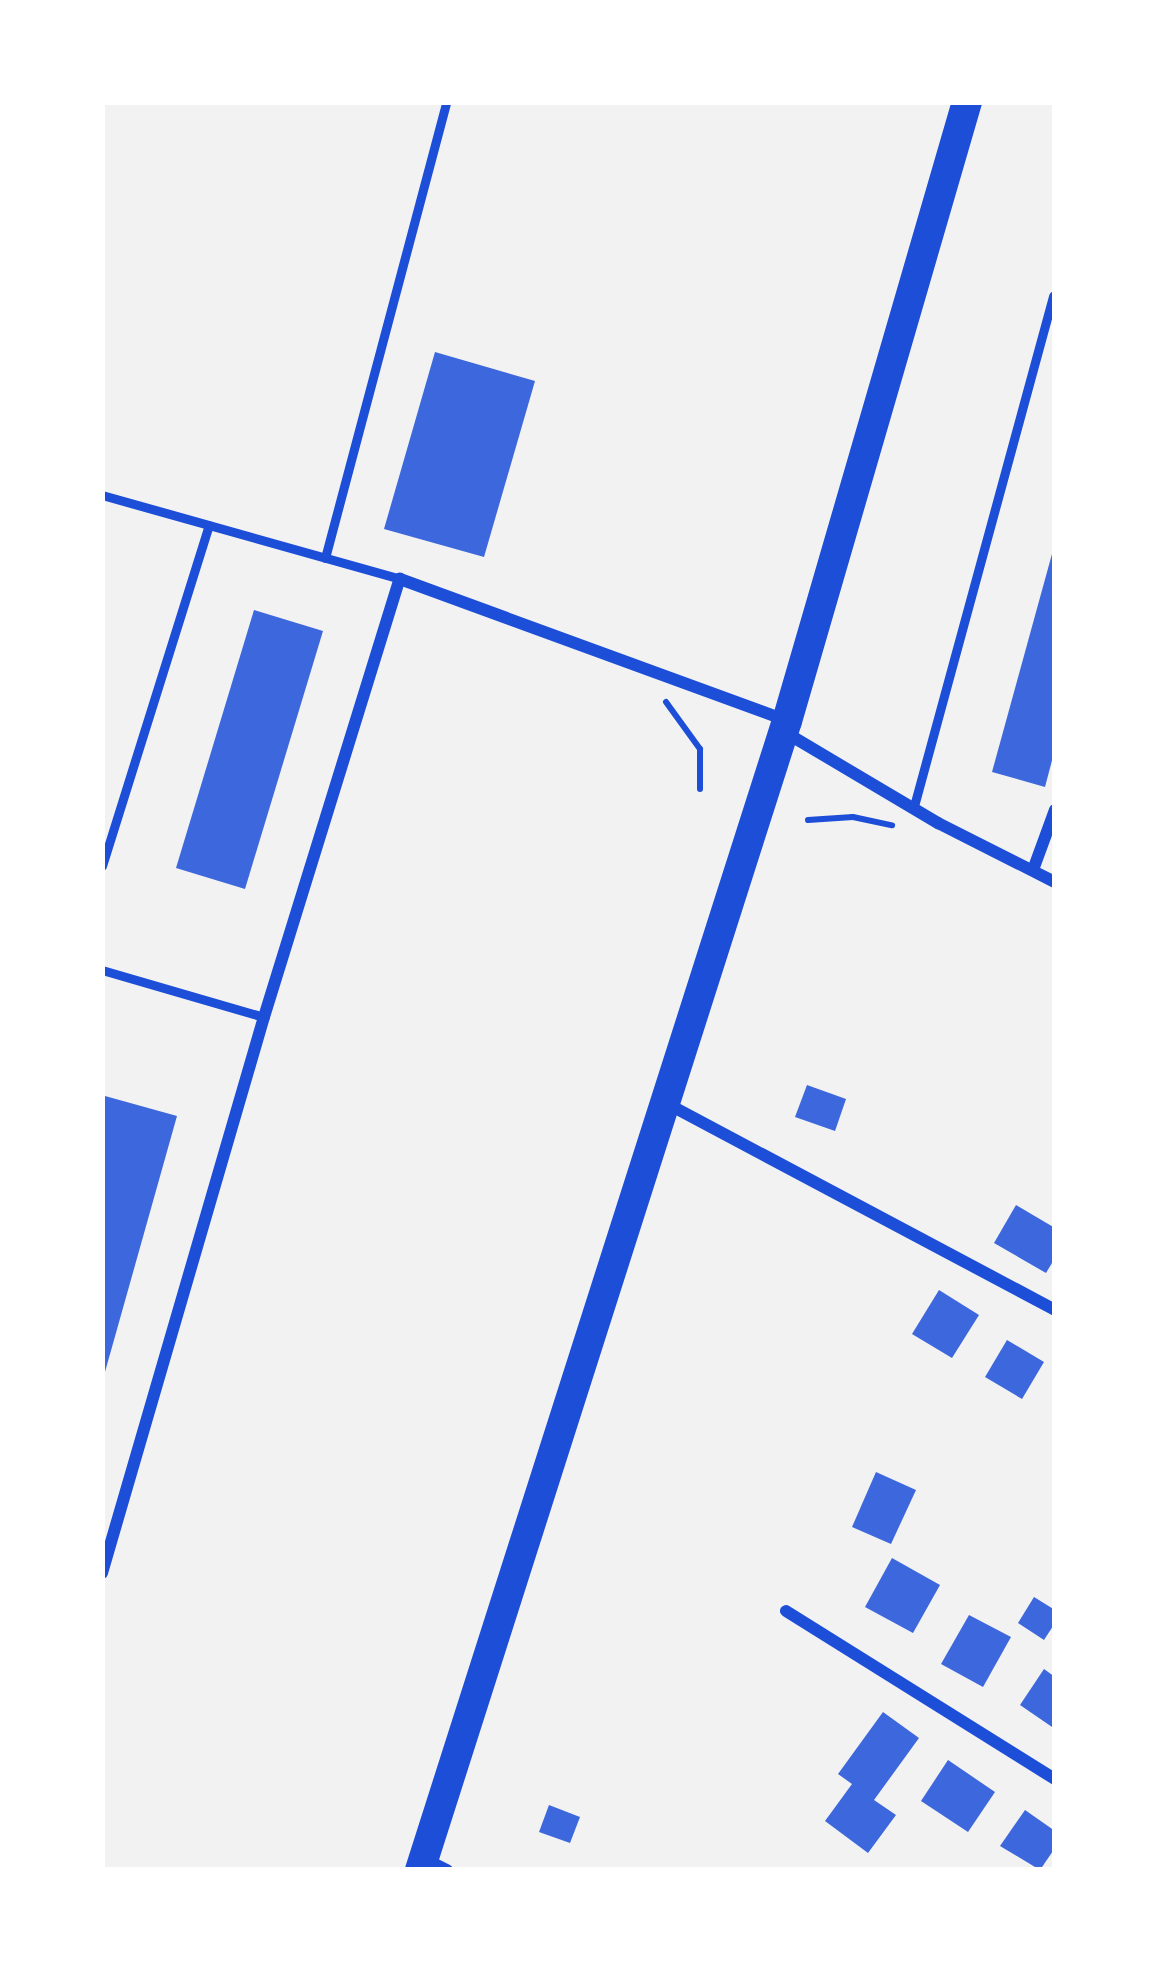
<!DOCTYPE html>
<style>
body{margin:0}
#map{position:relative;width:1157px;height:1972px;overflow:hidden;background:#f2f2f2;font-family:"Exo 2",sans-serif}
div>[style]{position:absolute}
.building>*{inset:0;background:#3d67dc}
.path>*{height:6px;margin:-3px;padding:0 3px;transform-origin:3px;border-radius:3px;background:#1d4ed8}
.service>*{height:9px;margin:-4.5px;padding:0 4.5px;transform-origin:4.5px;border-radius:4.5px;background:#1d4ed8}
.minor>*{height:12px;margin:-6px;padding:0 6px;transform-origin:6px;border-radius:6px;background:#1d4ed8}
.primary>*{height:30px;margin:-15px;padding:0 15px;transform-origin:15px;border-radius:15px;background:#1d4ed8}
span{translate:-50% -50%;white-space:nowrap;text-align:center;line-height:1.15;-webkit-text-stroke:12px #fff;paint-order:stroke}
.frame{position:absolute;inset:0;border:105px solid #fff;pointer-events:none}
</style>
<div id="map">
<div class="building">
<i style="clip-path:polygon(435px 352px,535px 381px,484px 557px,384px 529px)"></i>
<i style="clip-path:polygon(1055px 543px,1055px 749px,1045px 787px,992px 772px)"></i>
<i style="clip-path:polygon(254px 610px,323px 631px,245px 889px,176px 868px)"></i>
<i style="clip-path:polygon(807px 1085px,846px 1099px,835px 1131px,795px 1117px)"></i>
<i style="clip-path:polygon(105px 1096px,177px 1116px,103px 1379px,102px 1108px)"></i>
<i style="clip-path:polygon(1016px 1205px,1055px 1228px,1055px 1258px,1046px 1273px,994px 1243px)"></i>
<i style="clip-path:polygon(939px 1290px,979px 1315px,952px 1358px,912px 1334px)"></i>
<i style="clip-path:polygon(1007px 1340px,1044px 1362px,1022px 1399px,985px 1377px)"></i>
<i style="clip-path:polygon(876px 1472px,916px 1490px,891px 1544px,852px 1527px)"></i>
<i style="clip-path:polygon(892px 1558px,940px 1585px,913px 1633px,865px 1607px)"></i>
<i style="clip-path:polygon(1034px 1597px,1055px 1610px,1055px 1623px,1044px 1640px,1018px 1623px)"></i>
<i style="clip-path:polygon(969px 1615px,1011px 1637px,983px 1687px,941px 1664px)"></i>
<i style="clip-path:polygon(1044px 1669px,1055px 1677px,1055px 1729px,1020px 1705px)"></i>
<i style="clip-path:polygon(883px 1712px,919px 1738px,874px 1800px,896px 1815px,868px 1853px,825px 1821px,852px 1784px,838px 1774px)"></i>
<i style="clip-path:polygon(948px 1760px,995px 1792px,968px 1832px,921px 1801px)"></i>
<i style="clip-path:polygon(549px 1805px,580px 1817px,570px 1843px,539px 1832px)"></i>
<i style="clip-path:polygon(1025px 1810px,1055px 1831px,1055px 1848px,1040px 1870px,1000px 1846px)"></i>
</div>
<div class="path">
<i style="left:666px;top:702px;width:58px;rotate:54.1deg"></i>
<i style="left:700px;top:749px;width:40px;rotate:90deg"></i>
<i style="left:808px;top:820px;width:45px;rotate:-3.8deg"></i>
<i style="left:853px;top:817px;width:40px;rotate:12deg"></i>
</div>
<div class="service">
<i style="left:102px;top:495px;width:310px;rotate:15.7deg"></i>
<i style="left:325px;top:558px;width:472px;rotate:-75.1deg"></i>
<i style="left:914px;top:806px;width:529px;rotate:-74.75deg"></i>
<i style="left:102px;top:866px;width:357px;rotate:-72.6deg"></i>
<i style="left:102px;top:970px;width:169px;rotate:16.2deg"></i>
</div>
<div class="minor">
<i style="left:1033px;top:870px;width:64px;rotate:-69.9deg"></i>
<i style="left:664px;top:1102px;width:443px;rotate:28deg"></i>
<i style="left:102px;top:1573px;width:579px;rotate:-73.76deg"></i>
<i style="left:264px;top:1017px;width:459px;rotate:-72.8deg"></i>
<i style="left:400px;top:579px;width:412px;rotate:20.1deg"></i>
<i style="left:787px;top:721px;width:17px;rotate:69deg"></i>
<i style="left:793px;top:737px;width:169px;rotate:30.7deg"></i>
<i style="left:938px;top:823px;width:131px;rotate:26.8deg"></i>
<i style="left:786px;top:1611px;width:317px;rotate:32deg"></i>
<i style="left:425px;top:1859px;width:25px;rotate:27deg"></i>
</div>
<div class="primary">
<i style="left:420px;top:1870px;width:1206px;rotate:-72.29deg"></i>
<i style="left:787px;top:721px;width:645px;rotate:-73.79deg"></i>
</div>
<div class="frame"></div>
</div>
